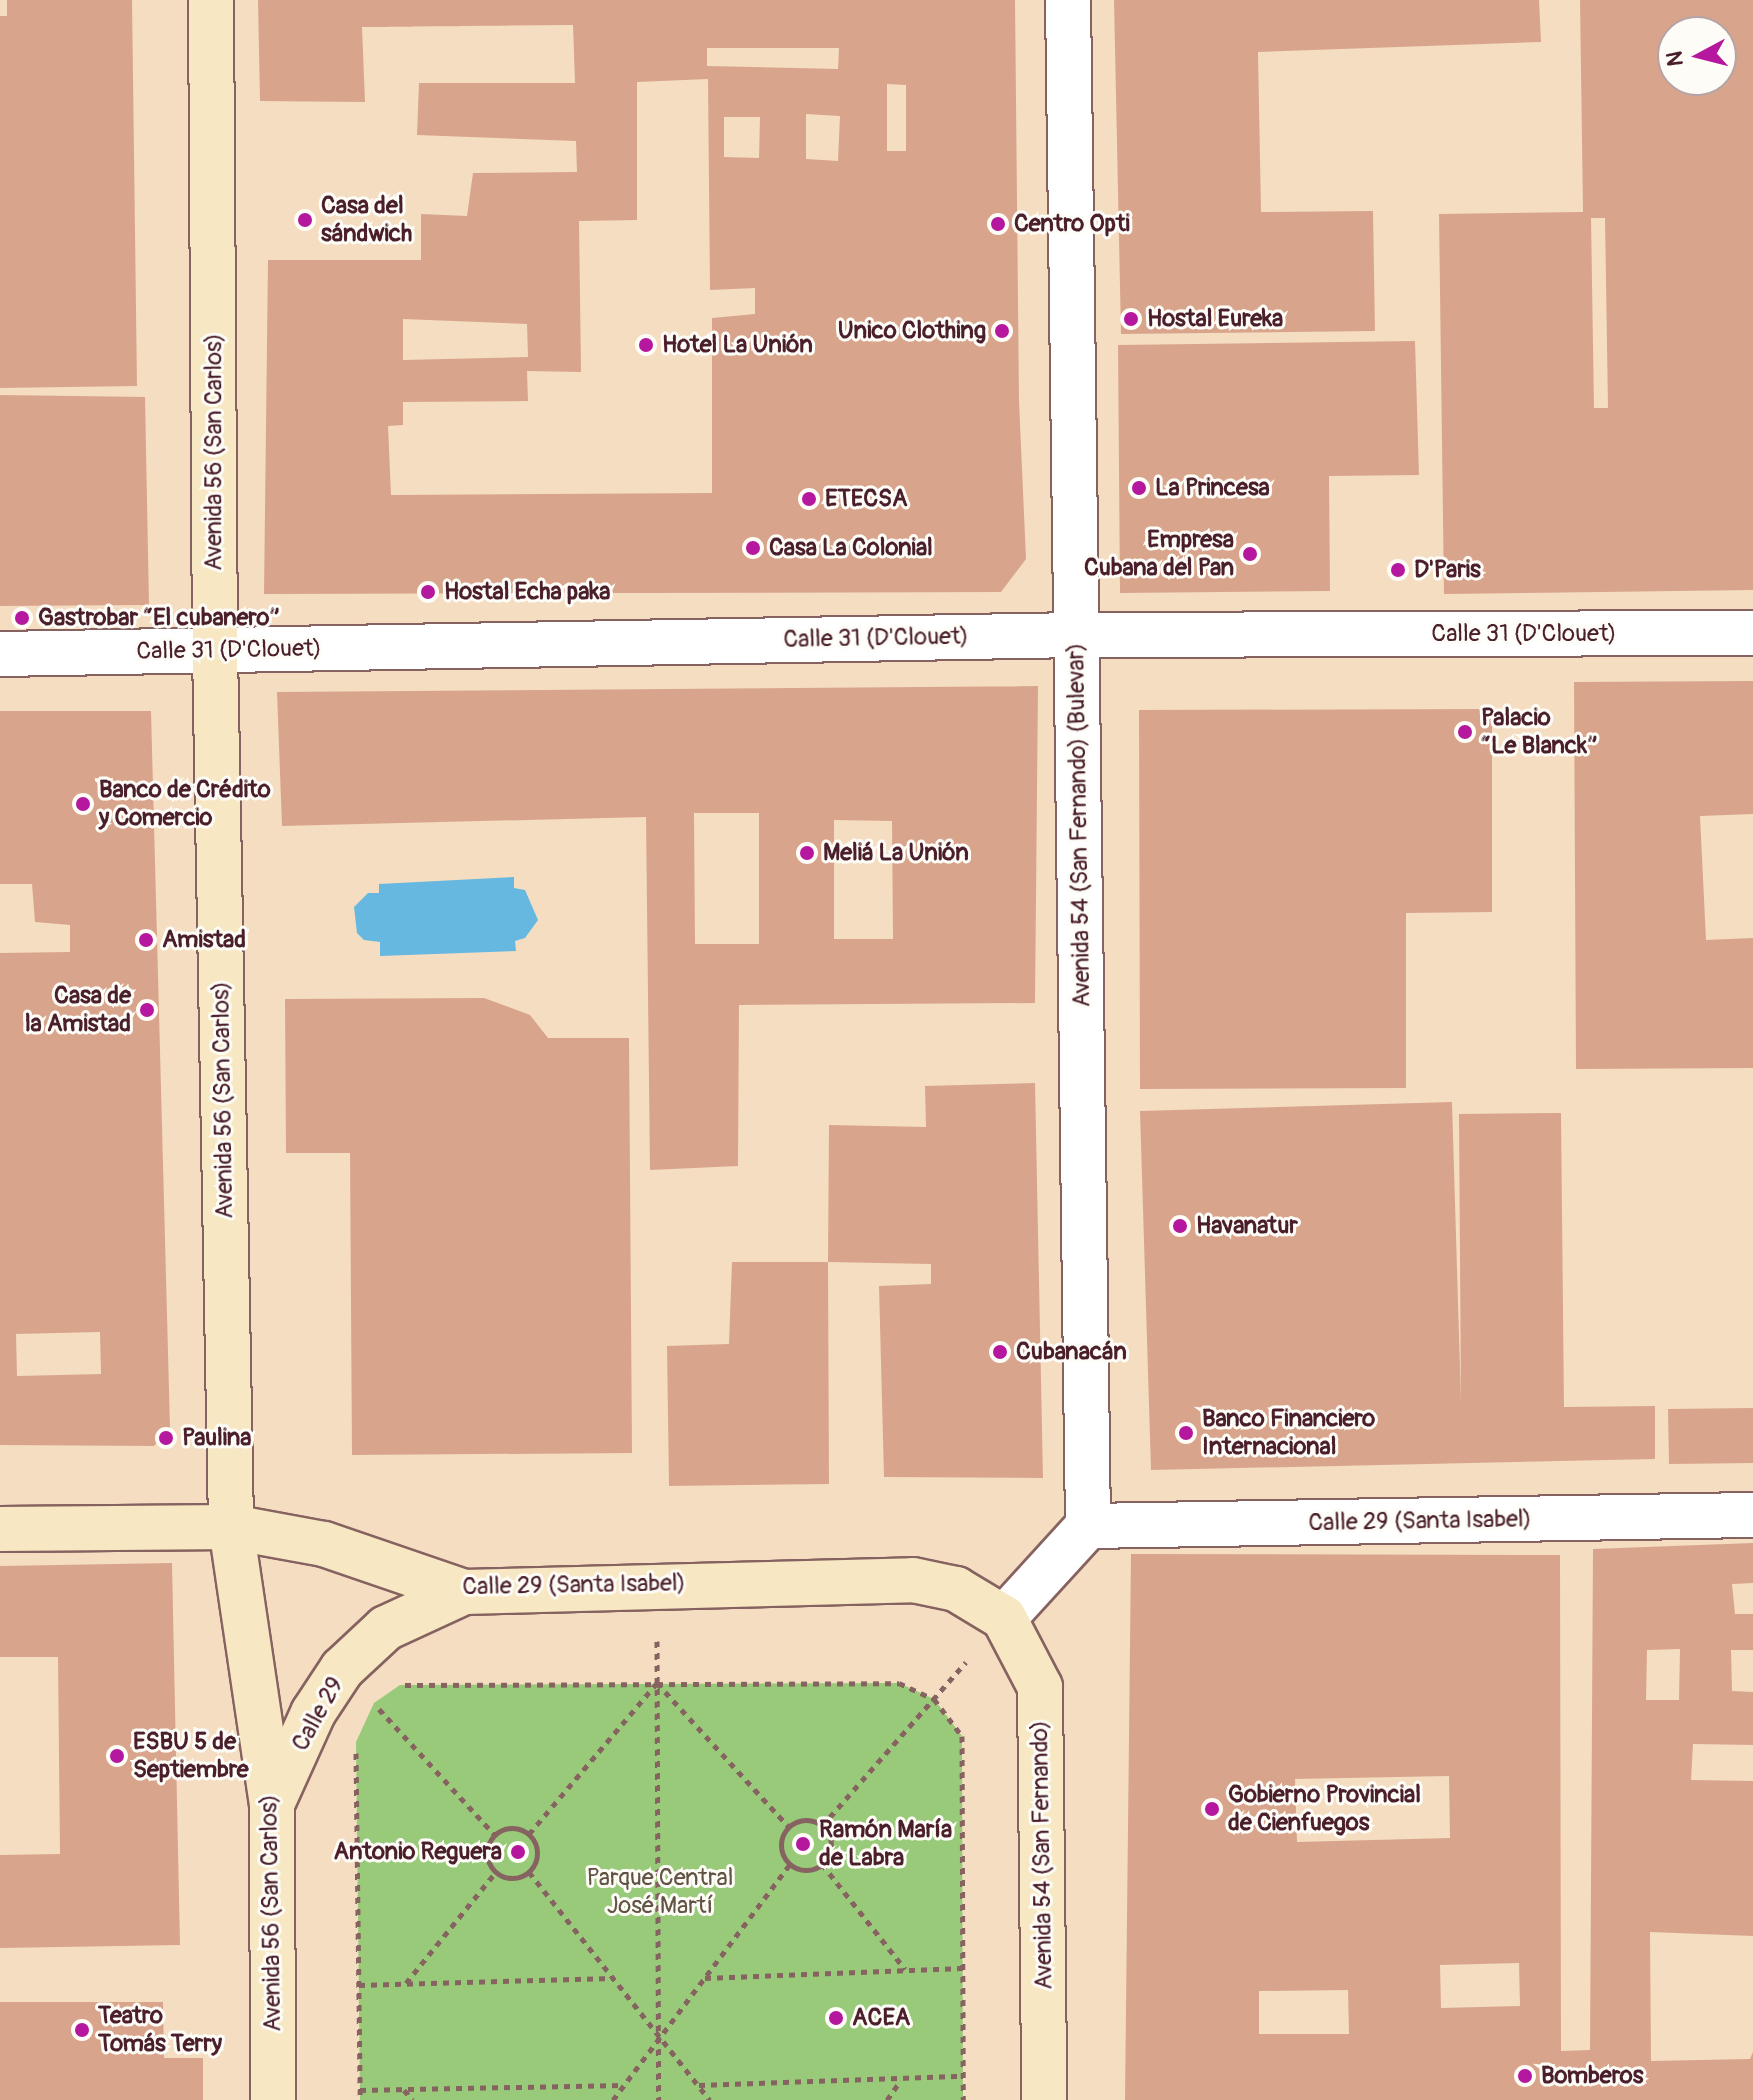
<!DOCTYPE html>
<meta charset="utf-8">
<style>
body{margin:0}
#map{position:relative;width:1753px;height:2100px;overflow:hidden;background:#f4ddc1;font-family:Pangolin,sans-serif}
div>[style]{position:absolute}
.green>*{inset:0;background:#99ca7a}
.water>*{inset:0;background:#66b8e1}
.building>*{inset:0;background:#d8a58c}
.path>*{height:5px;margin-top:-2.5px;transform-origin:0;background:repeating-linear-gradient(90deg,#866260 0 6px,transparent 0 12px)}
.path>.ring{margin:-2.5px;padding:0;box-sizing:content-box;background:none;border:5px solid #866260;border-radius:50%}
.roads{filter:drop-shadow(2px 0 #866260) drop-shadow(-2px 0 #866260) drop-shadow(0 2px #866260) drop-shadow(0 -2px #866260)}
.street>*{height:44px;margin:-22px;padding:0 22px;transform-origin:22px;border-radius:22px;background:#fff}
.secondary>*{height:44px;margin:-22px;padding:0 22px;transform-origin:22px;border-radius:22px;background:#f7e8c3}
.dots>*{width:22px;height:22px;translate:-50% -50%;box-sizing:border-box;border:4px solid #fdfcf7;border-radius:50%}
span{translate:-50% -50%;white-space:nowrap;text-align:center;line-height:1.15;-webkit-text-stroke:6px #fdfcf7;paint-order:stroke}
.poi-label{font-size:24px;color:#4a1f2b;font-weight:700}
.left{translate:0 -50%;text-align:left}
.right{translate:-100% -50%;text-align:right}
.street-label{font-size:24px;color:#4a1f2b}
.park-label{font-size:24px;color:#625243}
.north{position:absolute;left:1657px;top:16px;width:80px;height:80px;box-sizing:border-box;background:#fdfcf7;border:2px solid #b5a4a5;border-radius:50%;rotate:263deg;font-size:22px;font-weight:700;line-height:32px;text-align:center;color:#4a1f2b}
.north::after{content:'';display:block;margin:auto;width:28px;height:36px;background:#b5179e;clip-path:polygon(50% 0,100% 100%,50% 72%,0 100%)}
</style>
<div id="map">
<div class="green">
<i style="clip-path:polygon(899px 1683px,934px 1699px,962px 1736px,963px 2100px,360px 2100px,356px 1742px,374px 1703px,400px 1685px)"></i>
</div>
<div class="water">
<i style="clip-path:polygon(514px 877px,514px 888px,525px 890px,538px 920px,525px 938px,515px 941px,516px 951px,380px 956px,380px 942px,364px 940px,357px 933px,354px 907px,368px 893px,379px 893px,379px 884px)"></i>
</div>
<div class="building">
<i style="clip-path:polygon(7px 0,132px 0,137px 386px,0 388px,0 16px,7px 16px)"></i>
<i style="clip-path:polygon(evenodd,258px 0,1015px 0,1019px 401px,1026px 559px,1001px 592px,264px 594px,268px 260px,421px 260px,421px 214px,467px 216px,473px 173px,577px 172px,576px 141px,417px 135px,419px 83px,575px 83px,573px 25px,362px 27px,365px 102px,260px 101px,258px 0,707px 48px,839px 48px,838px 69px,707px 66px,707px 48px,258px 0,708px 79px,710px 290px,755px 288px,755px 314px,712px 318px,712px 493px,391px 495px,388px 426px,403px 425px,403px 402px,528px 401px,527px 371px,581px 372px,579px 221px,637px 220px,637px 82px,708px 79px,258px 0,887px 84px,906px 85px,906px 151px,887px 151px,887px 84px,258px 0,806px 114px,840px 116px,838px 161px,806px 159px,806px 114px,258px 0,724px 117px,760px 117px,759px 158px,724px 157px,724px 117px,258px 0,403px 319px,527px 324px,528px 357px,403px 360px,403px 319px)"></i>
<i style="clip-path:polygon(1114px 0,1539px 0,1541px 42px,1258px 52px,1261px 212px,1373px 211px,1375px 331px,1121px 334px)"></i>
<i style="clip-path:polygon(evenodd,1580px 0,1753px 0,1753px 590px,1444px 594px,1439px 214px,1583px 212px,1580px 0,1673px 32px,1721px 32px,1721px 80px,1673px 80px,1673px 32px,1580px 0,1591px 218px,1605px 218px,1608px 408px,1594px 408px,1591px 218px)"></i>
<i style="clip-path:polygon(1415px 341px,1419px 475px,1329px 476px,1330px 591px,1120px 593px,1118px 345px)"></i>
<i style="clip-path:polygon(0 395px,145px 397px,149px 605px,0 606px)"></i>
<i style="clip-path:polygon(1753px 681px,1753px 814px,1700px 816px,1706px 940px,1753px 938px,1753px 1068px,1576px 1069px,1574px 682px)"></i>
<i style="clip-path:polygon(evenodd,1038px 686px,1035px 1003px,739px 1005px,738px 1166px,650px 1170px,646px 817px,282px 826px,277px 692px,1038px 686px,694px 813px,759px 813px,759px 944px,695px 944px,694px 813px,1038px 686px,834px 820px,892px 821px,893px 939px,834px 939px,834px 820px)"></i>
<i style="clip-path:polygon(1492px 709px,1492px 912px,1406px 913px,1406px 1088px,1140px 1089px,1139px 710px)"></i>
<i style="clip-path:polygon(evenodd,0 711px,151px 711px,170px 1428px,154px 1446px,0 1445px,0 953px,70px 952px,70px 925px,35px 922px,32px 884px,0 884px,0 711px,100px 1332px,101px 1374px,17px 1376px,16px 1334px,100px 1332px)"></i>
<i style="clip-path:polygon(484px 998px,530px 1015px,548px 1038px,629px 1038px,632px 1453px,352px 1455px,350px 1153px,286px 1153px,285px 999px)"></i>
<i style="clip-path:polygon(1035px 1083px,1043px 1478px,884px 1477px,879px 1286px,931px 1284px,931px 1264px,828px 1262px,829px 1125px,926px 1127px,925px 1086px)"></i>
<i style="clip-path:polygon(1452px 1102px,1461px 1402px,1459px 1114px,1561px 1113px,1564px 1407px,1655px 1406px,1655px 1459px,1151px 1470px,1140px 1111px)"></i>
<i style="clip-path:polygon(732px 1262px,828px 1262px,829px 1484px,669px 1486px,667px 1346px,729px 1344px)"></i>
<i style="clip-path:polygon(1753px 1408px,1753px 1463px,1669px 1464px,1668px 1409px)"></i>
<i style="clip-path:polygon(evenodd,1753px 1543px,1753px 1583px,1732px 1584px,1735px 1614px,1753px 1614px,1753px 1650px,1731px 1650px,1732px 1691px,1753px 1692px,1753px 1745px,1693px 1744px,1691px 1780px,1753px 1781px,1753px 1936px,1650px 1932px,1651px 2061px,1750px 2059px,1753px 2052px,1753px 2100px,1125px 2100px,1131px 1554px,1560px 1555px,1561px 2051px,1590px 2050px,1593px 1549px,1753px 1543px,1680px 1649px,1679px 1700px,1646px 1700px,1647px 1650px,1680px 1649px,1753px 1543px,1449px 1776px,1450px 1838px,1297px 1842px,1295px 1779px,1449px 1776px,1753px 1543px,1519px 1963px,1520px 2006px,1441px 2008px,1440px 1965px,1519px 1963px,1753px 1543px,1348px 1990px,1349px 2034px,1259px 2034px,1259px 1991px,1348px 1990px)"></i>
<i style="clip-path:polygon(172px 1563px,180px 1945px,0 1948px,0 1855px,60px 1854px,58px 1657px,0 1657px,0 1566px)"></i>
<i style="clip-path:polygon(0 2002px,163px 2002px,164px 2058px,203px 2058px,203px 2100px,0 2100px)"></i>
</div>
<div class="path">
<i style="left:657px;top:1641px;width:459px;rotate:89.8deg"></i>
<i style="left:405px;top:1685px;width:494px;rotate:-0.2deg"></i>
<i style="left:899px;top:1683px;width:38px;rotate:25deg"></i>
<i style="left:934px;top:1699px;width:46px;rotate:52.9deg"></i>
<i style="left:962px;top:1736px;width:364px;rotate:89.8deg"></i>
<i style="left:379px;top:1709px;width:171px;rotate:47.4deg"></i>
<i style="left:356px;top:1753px;width:347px;rotate:89.3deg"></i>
<i class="ring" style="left:781px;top:1820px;width:45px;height:45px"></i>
<i style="left:822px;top:1826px;width:218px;rotate:-48.7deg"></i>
<i class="ring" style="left:487px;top:1828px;width:45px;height:45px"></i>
<i style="left:529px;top:1834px;width:198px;rotate:-49.7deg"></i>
<i style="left:657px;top:1683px;width:195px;rotate:47.5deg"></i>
<i style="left:822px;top:1864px;width:134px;rotate:51.7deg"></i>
<i style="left:529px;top:1872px;width:291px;rotate:51.6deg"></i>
<i style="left:705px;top:1978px;width:258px;rotate:-2.2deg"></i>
<i style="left:406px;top:1983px;width:143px;rotate:-51deg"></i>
<i style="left:359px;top:1985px;width:255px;rotate:-1.6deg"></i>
<i style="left:699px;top:2085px;width:264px;rotate:-2deg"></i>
<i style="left:360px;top:2090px;width:263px;rotate:-1.1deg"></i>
<i style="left:404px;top:2090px;width:13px;rotate:48deg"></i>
<i style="left:613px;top:2100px;width:295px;rotate:-53.1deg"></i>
<i style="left:887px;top:2100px;width:24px;rotate:-55deg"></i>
</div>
<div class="roads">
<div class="street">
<i style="left:0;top:654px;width:1076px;rotate:-1.01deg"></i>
<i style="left:1076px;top:635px;width:677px;rotate:-0.17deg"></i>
<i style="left:1088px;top:1526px;width:665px;rotate:-0.95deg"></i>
<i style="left:1004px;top:1618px;width:125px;rotate:-47.6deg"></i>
<i style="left:1088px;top:1526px;width:1526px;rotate:-90.75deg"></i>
</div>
<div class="secondary">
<i style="left:211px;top:0;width:651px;rotate:89.65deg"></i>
<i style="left:215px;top:651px;width:876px;rotate:88.95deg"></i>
<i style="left:231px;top:1527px;width:280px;rotate:81.6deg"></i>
<i style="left:272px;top:1804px;width:296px;rotate:89.8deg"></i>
<i style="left:0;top:1529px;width:231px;rotate:-0.5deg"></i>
<i style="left:231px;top:1527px;width:95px;rotate:10.4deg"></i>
<i style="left:324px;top:1544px;width:148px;rotate:18.9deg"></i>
<i style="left:464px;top:1592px;width:449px;rotate:-1.5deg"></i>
<i style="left:913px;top:1580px;width:44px;rotate:11.8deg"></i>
<i style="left:956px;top:1589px;width:56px;rotate:31.1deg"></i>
<i style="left:1004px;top:1618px;width:78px;rotate:62.4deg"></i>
<i style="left:1040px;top:1687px;width:413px;rotate:89.4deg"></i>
<i style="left:272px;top:1804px;width:100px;rotate:-65.7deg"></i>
<i style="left:313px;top:1713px;width:53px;rotate:-56.6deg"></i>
<i style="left:342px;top:1669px;width:60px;rotate:-43deg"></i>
<i style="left:386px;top:1628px;width:86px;rotate:-24.8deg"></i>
</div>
</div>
<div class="dots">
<i style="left:305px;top:220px;background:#b5179e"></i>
<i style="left:998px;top:224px;background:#b5179e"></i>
<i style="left:1131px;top:319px;background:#b5179e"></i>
<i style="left:1002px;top:331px;background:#b5179e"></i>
<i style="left:646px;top:345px;background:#b5179e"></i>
<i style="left:1139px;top:488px;background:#b5179e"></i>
<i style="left:809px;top:499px;background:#b5179e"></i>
<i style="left:753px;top:548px;background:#b5179e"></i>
<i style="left:1250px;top:554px;background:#b5179e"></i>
<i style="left:1398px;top:570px;background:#b5179e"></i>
<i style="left:428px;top:592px;background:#b5179e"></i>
<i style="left:22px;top:618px;background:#b5179e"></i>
<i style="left:1465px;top:732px;background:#b5179e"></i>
<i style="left:83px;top:804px;background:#b5179e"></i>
<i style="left:807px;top:853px;background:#b5179e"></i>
<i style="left:146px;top:940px;background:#b5179e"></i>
<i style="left:147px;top:1010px;background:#b5179e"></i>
<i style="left:1180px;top:1226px;background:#b5179e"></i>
<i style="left:1000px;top:1352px;background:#b5179e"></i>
<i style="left:1186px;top:1433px;background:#b5179e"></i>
<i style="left:166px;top:1438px;background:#b5179e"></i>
<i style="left:117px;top:1756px;background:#b5179e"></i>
<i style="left:1212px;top:1809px;background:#b5179e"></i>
<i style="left:803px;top:1844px;background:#b5179e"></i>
<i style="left:518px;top:1852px;background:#b5179e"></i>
<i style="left:836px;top:2018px;background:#b5179e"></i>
<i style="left:82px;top:2030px;background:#b5179e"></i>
<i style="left:1525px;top:2076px;background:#b5179e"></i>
</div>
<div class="poi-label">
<span class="left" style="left:321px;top:220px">Casa del<br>sándwich</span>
<span class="left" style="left:1014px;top:224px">Centro Opti</span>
<span class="left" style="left:1147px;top:319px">Hostal Eureka</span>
<span class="right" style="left:986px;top:331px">Unico Clothing</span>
<span class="left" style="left:662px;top:345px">Hotel La Unión</span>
<span class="left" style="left:1155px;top:488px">La Princesa</span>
<span class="left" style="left:825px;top:499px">ETECSA</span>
<span class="right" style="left:1234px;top:554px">Empresa<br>Cubana del Pan</span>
<span class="left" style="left:769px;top:548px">Casa La Colonial</span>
<span class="left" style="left:1414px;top:570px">D'Paris</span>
<span class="left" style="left:444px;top:592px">Hostal Echa paka</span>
<span class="left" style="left:38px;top:618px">Gastrobar “El cubanero”</span>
<span class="left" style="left:1481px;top:732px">Palacio<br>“Le Blanck”</span>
<span class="left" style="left:99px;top:804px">Banco de Crédito<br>y Comercio</span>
<span class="left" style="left:823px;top:853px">Meliá La Unión</span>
<span class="left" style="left:162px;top:940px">Amistad</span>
<span class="right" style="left:131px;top:1010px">Casa de<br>la Amistad</span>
<span class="left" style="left:1196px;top:1226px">Havanatur</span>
<span class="left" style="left:1016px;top:1352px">Cubanacán</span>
<span class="left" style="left:1202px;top:1433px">Banco Financiero<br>Internacional</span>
<span class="left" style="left:182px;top:1438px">Paulina</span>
<span class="left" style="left:133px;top:1756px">ESBU 5 de<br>Septiembre</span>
<span class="left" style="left:1228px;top:1809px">Gobierno Provincial<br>de Cienfuegos</span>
<span class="left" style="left:819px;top:1844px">Ramón María<br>de Labra</span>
<span class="right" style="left:502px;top:1852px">Antonio Reguera</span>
<span class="left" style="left:98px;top:2030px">Teatro<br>Tomás Terry</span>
<span class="left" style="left:852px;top:2018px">ACEA</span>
<span class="left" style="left:1541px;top:2076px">Bomberos</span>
</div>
<div class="street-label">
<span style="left:214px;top:452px;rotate:-90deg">Avenida 56 (San Carlos)</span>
<span style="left:1524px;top:634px">Calle 31 (D'Clouet)</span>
<span style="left:876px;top:638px;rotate:-1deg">Calle 31 (D'Clouet)</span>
<span style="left:229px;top:650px;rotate:-1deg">Calle 31 (D'Clouet)</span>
<span style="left:1079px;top:825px;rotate:-91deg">Avenida 54 (San Fernando) (Bulevar)</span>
<span style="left:223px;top:1100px;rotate:-91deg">Avenida 56 (San Carlos)</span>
<span style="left:1420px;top:1521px;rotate:-1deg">Calle 29 (Santa Isabel)</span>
<span style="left:574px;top:1585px;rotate:-1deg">Calle 29 (Santa Isabel)</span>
<span style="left:318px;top:1714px;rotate:-61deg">Calle 29</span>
<span style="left:1042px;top:1855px;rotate:-91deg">Avenida 54 (San Fernando)</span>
<span style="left:271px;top:1913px;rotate:-91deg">Avenida 56 (San Carlos)</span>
</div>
<div class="park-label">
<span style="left:660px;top:1892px">Parque Central<br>José Martí</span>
</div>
<div class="north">N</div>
</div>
